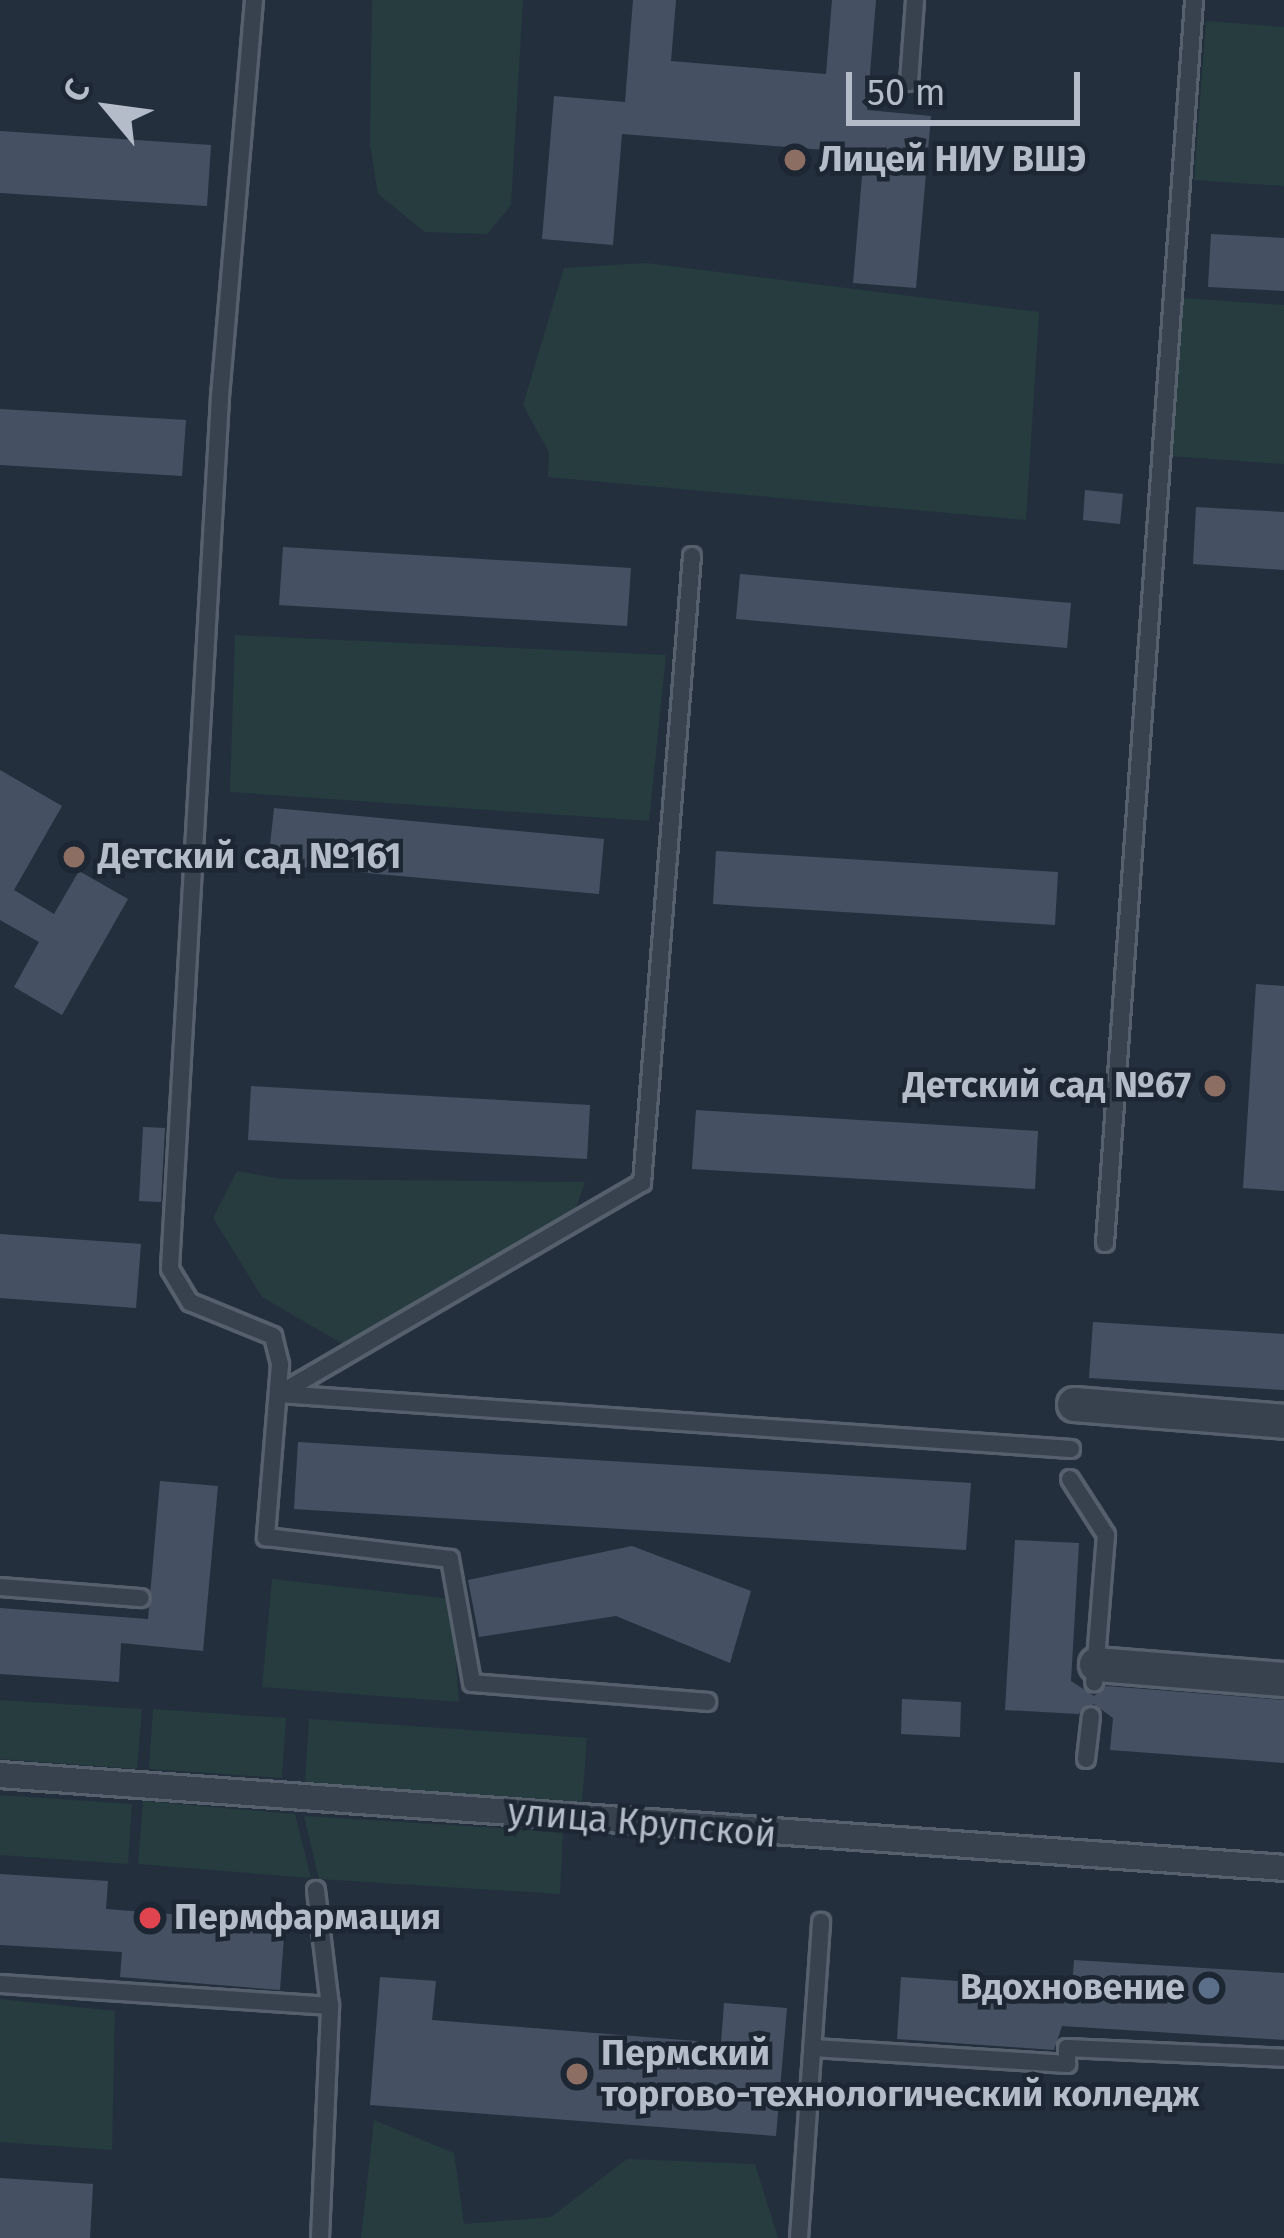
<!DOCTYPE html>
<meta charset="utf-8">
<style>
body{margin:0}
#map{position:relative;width:1284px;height:2238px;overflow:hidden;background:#242f3e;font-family:"Fira Sans",sans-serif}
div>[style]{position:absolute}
.green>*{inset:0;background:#263c3f}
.building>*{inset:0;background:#455162}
.roads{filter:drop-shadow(3px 0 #565f6c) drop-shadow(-3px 0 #565f6c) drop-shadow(0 3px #565f6c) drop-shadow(0 -3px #565f6c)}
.service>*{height:16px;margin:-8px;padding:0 8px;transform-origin:8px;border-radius:8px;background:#38414e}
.pedestrian>*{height:24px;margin:-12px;padding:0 12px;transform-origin:12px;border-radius:12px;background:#38414e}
.minor>*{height:33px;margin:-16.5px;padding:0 16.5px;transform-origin:16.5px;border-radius:16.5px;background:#38414e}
.dots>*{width:33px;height:33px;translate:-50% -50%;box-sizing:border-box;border:6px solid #1d2633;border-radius:50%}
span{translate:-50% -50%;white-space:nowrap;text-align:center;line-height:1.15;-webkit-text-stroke:9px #1d2633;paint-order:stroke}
.poi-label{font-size:36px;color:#b4bcc9;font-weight:700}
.left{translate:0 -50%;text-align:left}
.right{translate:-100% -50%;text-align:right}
.street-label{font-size:36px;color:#b4bcc9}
.north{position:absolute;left:48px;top:48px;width:120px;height:120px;-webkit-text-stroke:9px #1d2633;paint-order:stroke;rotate:299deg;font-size:33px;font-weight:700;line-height:48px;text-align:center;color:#b4bcc9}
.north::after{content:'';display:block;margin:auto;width:42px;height:54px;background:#b4bcc9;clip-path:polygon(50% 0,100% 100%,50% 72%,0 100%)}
.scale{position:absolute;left:846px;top:72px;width:234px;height:54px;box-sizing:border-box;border:6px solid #b4bcc9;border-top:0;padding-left:15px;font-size:36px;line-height:42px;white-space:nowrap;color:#b4bcc9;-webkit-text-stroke:9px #1d2633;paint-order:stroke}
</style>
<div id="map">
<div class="green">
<i style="clip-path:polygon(372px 0,523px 0,511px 205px,487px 234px,425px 232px,378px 194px,370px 145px)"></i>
<i style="clip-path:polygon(1206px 21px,1284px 27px,1284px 186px,1194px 180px)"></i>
<i style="clip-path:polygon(646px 263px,1039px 312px,1026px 520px,548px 477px,549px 452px,523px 405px,564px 268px)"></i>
<i style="clip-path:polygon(1182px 298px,1284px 305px,1284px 464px,1170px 456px)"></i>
<i style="clip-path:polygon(235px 635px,666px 655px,649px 821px,230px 792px)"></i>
<i style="clip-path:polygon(237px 1171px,281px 1179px,585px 1182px,573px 1216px,348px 1347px,262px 1297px,213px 1218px)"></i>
<i style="clip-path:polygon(272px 1579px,451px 1599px,459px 1702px,262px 1687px)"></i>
<i style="clip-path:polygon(0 1700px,142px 1709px,137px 1769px,0 1759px)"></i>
<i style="clip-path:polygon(153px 1709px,286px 1718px,282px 1778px,149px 1769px)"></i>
<i style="clip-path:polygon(309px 1719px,587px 1738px,582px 1802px,305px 1782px)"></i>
<i style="clip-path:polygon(0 1795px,132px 1804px,128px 1864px,0 1855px)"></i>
<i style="clip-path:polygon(143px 1801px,295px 1814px,311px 1878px,138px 1864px)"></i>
<i style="clip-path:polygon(304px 1816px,563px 1832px,560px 1894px,319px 1879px)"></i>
<i style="clip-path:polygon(0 1999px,115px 2011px,112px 2150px,0 2142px)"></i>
<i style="clip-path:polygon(374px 2120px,454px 2153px,464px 2224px,551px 2217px,627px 2159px,755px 2164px,778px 2238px,361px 2238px)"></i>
</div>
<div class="building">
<i style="clip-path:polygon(633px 0,676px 0,671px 61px,826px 74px,832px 0,876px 0,867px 110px,931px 116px,916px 288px,853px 283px,864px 153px,622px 134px,613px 245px,542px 239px,554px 96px,625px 102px)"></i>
<i style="clip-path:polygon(0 131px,211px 145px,207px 206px,0 193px)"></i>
<i style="clip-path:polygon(1211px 234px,1284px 238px,1284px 291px,1208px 287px)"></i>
<i style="clip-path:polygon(0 409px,186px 420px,182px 476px,0 465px)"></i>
<i style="clip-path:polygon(1085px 490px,1123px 494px,1120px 524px,1083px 520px)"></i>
<i style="clip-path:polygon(1196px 507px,1284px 512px,1284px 570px,1193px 564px)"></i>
<i style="clip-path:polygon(283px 547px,631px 568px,627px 626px,279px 605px)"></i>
<i style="clip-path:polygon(740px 574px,1071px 603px,1067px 648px,736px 619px)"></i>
<i style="clip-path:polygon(0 770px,62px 806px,14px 890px,54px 914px,79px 871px,128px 899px,62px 1015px,14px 987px,39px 942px,0 920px)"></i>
<i style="clip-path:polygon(274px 808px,604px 839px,599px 894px,268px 864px)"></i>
<i style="clip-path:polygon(716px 851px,1058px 872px,1055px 925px,713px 904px)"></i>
<i style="clip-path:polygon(1256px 984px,1284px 986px,1284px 1191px,1243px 1188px)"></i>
<i style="clip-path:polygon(251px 1086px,590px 1105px,587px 1159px,248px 1140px)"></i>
<i style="clip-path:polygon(696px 1110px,1038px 1131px,1035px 1189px,692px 1169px)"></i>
<i style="clip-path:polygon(143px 1127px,165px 1128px,161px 1202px,139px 1201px)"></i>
<i style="clip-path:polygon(0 1234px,141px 1244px,136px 1308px,0 1298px)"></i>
<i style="clip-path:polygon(1093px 1322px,1284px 1334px,1284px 1390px,1089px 1378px)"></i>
<i style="clip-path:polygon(298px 1442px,971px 1483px,966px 1550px,294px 1509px)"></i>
<i style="clip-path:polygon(160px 1481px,218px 1486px,203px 1651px,121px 1643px,119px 1682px,0 1674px,0 1608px,148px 1619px)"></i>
<i style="clip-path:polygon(1015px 1540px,1079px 1543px,1071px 1681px,1094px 1696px,1106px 1686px,1284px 1700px,1284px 1763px,1110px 1750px,1113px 1718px,1094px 1704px,1078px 1714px,1005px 1710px)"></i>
<i style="clip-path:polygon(632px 1546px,751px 1591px,730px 1663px,616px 1616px,479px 1637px,468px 1580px)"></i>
<i style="clip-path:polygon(902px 1699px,961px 1702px,960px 1737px,901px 1734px)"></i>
<i style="clip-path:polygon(0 1874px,108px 1881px,106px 1909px,285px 1923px,280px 1990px,120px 1977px,122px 1952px,0 1945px)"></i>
<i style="clip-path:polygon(1074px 1960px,1284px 1973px,1284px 2040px,1062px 2026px,1054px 2050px,897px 2039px,901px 1977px,1072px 1989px)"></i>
<i style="clip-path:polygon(380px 1977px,436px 1981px,432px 2020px,721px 2043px,724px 2003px,787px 2008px,776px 2136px,370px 2105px)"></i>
<i style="clip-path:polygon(0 2178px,93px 2184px,90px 2238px,0 2238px)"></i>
</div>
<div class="roads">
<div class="service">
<i style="left:254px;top:0;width:399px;rotate:94.9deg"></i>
<i style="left:220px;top:398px;width:872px;rotate:93.29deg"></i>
<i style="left:170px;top:1269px;width:39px;rotate:59deg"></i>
<i style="left:190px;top:1302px;width:90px;rotate:22.3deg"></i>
<i style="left:273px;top:1336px;width:30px;rotate:76deg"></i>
<i style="left:280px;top:1365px;width:173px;rotate:94.7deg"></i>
<i style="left:266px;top:1537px;width:185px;rotate:6.8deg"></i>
<i style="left:450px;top:1559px;width:126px;rotate:79.9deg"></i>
<i style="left:472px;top:1683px;width:236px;rotate:4.6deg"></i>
<i style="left:909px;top:82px;width:82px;rotate:-85.8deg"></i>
<i style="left:1105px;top:1243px;width:1246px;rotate:-85.9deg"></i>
<i style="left:279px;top:1394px;width:420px;rotate:-30.2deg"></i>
<i style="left:642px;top:1183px;width:629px;rotate:-85.44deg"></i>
<i style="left:280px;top:1394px;width:793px;rotate:3.98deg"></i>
<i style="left:1070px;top:1479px;width:67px;rotate:57.3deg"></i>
<i style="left:1106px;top:1535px;width:148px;rotate:94.6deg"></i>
<i style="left:0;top:1587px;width:141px;rotate:4.5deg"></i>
<i style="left:1086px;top:1759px;width:43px;rotate:-83.4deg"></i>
<i style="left:0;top:1984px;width:331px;rotate:3.8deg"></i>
<i style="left:330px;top:2006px;width:117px;rotate:-96.9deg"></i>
<i style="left:814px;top:2048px;width:254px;rotate:3.6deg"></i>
<i style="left:1067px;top:2064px;width:16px;rotate:-90deg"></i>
<i style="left:1067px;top:2048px;width:217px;rotate:2.6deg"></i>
<i style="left:320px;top:2238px;width:232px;rotate:-87.5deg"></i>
<i style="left:799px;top:2238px;width:317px;rotate:-86deg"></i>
</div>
<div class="pedestrian">
<i style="left:0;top:1775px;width:1287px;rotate:4.14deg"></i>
</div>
<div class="minor">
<i style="left:1074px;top:1404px;width:211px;rotate:4.6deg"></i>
<i style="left:1096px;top:1664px;width:189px;rotate:4.6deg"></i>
</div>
</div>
<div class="dots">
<i style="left:795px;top:160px;background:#8d6e63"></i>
<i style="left:74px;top:857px;background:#8d6e63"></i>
<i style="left:1215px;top:1086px;background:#8d6e63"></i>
<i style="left:150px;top:1918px;background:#e0444e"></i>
<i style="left:1209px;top:1988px;background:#5c6f8a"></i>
<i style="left:577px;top:2074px;background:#8d6e63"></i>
</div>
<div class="poi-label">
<span class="left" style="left:819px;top:160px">Лицей НИУ ВШЭ</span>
<span class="left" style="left:98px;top:857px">Детский сад №161</span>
<span class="right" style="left:1191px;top:1086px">Детский сад №67</span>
<span class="left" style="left:174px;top:1918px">Пермфармация</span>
<span class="right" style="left:1185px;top:1988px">Вдохновение</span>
<span class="left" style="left:601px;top:2074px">Пермский<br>торгово-технологический колледж</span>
</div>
<div class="street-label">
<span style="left:642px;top:1824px;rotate:5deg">улица Крупской</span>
</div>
<div class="north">С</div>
<div class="scale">50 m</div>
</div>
